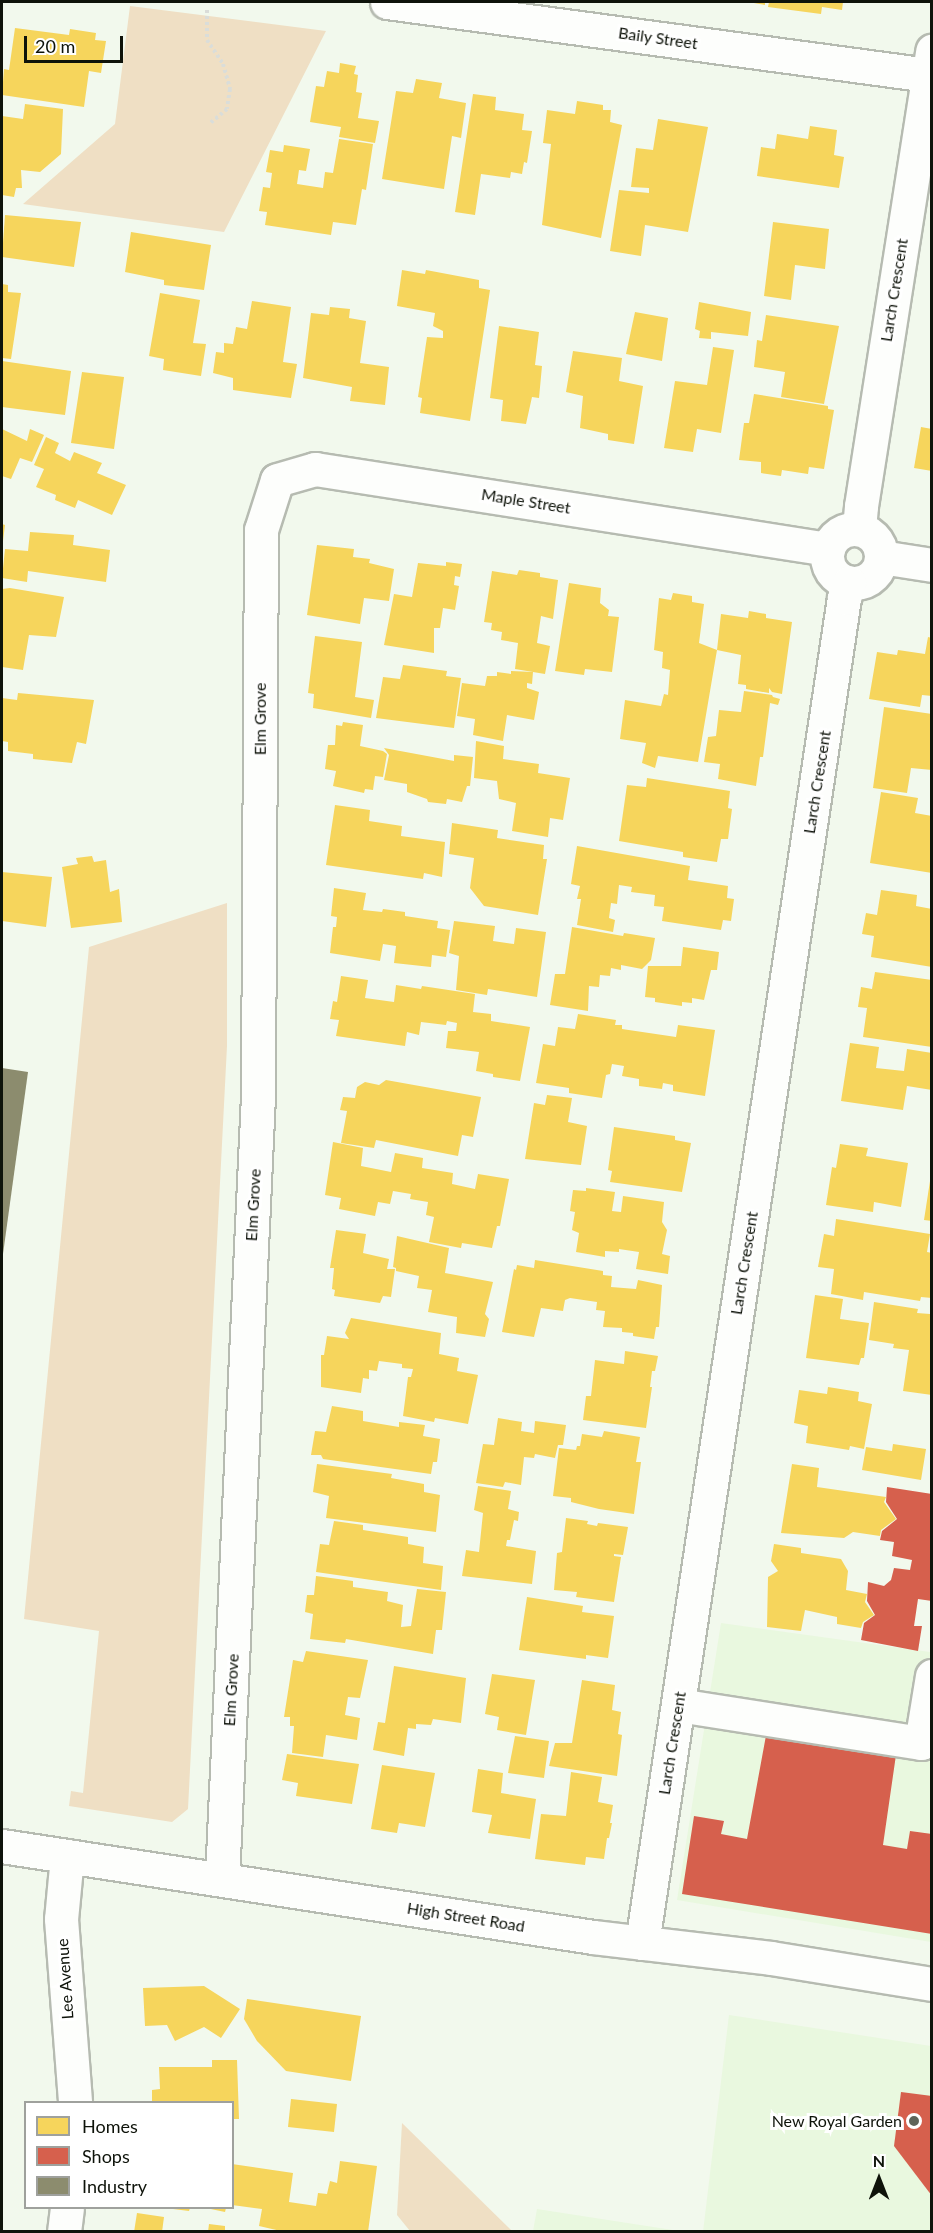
<!DOCTYPE html>
<style>
body{margin:0}
#map{position:relative;width:933px;height:2233px;overflow:hidden;background:#f2f9ed;font-family:Lato,sans-serif}
div>[style]{position:absolute}
.built>*{inset:0;background:#e9f8df}
.green>*{inset:0;background:#efdfc4}
.homes>*{inset:0;background:#f6d55c}
.shops>*{inset:0;background:#d6604d}
.industry>*{inset:0;background:#8c8c6e}
.path>*{height:4px;margin-top:-2px;transform-origin:0;background:repeating-linear-gradient(90deg,#daddd9 0 3px,transparent 0 6px)}
.roads{filter:drop-shadow(2px 0 #b6bbb1) drop-shadow(-2px 0 #b6bbb1) drop-shadow(0 2px #b6bbb1) drop-shadow(0 -2px #b6bbb1)}
.minor>*{height:33px;margin:-16.5px;padding:0 16.5px;transform-origin:16.5px;border-radius:16.5px;background:#fdfefc}
.minor>.ring{margin:-16.5px;padding:0;box-sizing:content-box;background:none;border:33px solid #fdfefc;border-radius:50%}
.major>*{height:33px;margin:-16.5px;padding:0 16.5px;transform-origin:16.5px;border-radius:16.5px;background:#fdfefc}
.dots>*{width:16px;height:16px;translate:-50% -50%;box-sizing:border-box;border:3px solid #fff;border-radius:50%}
span{translate:-50% -50%;white-space:nowrap;text-align:center;line-height:1.15;-webkit-text-stroke:6px #fff;paint-order:stroke}
.street-label{font-size:16px;color:#0e130a}
.poi-label{font-size:16px;color:#0e130a}
.right{translate:-100% -50%;text-align:right}
.frame{position:absolute;inset:0;border:3px solid #0e130a;pointer-events:none}
.legend{position:absolute;left:24px;top:2101px;width:210px;height:108px;box-sizing:border-box;background:#fff;border:2px solid #9fa19d;margin:0;padding:8px 10px;list-style:none;font-size:18px;color:#0e130a}
.legend li{display:flex;align-items:center;gap:12px;height:30px}
.legend b{width:30px;border:2px solid #9fa19d}
.north{position:absolute;left:849px;top:2149px;width:60px;height:60px;-webkit-text-stroke:4px #fff;paint-order:stroke;rotate:0deg;font-size:16px;font-weight:700;line-height:24px;text-align:center;color:#0e130a}
.north::after{content:'';display:block;margin:auto;width:21px;height:27px;background:#0e130a;clip-path:polygon(50% 0,100% 100%,50% 72%,0 100%)}
.scale{position:absolute;left:24px;top:36px;width:99px;height:27px;box-sizing:border-box;border:3px solid #0e130a;border-top:0;padding-left:8px;font-size:18px;line-height:21px;white-space:nowrap;color:#0e130a;-webkit-text-stroke:4px #fff;paint-order:stroke}
</style>
<div id="map">
<div class="built">
<i style="clip-path:polygon(721px 1623px,930px 1652px,931px 1646px,931px 1942px,677px 1900px)"></i>
<i style="clip-path:polygon(729px 2015px,931px 2046px,931px 2231px,703px 2232px)"></i>
<i style="clip-path:polygon(537px 2209px,679px 2231px,533px 2231px)"></i>
</div>
<div class="green">
<i style="clip-path:polygon(130px 6px,326px 31px,224px 232px,23px 204px,115px 124px)"></i>
<i style="clip-path:polygon(227px 903px,227px 1046px,188px 1809px,172px 1822px,69px 1806px,71px 1791px,83px 1793px,99px 1631px,24px 1619px,89px 947px)"></i>
<i style="clip-path:polygon(402px 2123px,512px 2231px,410px 2231px,397px 2215px)"></i>
</div>
<div class="homes">
<i style="clip-path:polygon(748px 2px,765px 2px,765px 5px)"></i>
<i style="clip-path:polygon(769px 2px,843px 2px,842px 10px,822px 7px,821px 14px,768px 7px)"></i>
<i style="clip-path:polygon(15px 28px,69px 35px,70px 29px,96px 33px,95px 40px,106px 41px,101px 73px,89px 71px,84px 107px,2px 95px,4px 69px,9px 70px)"></i>
<i style="clip-path:polygon(340px 63px,356px 66px,354px 74px,358px 75px,356px 92px,362px 93px,358px 118px,379px 121px,375px 143px,339px 137px,341px 127px,310px 122px,316px 86px,324px 87px,327px 71px,339px 73px)"></i>
<i style="clip-path:polygon(416px 79px,442px 83px,439px 98px,466px 103px,461px 138px,452px 136px,444px 189px,382px 179px,396px 91px,413px 93px)"></i>
<i style="clip-path:polygon(473px 94px,496px 97px,495px 110px,524px 114px,522px 130px,532px 131px,527px 163px,524px 162px,522px 174px,511px 172px,510px 178px,481px 174px,475px 215px,455px 212px)"></i>
<i style="clip-path:polygon(577px 101px,603px 105px,603px 110px,611px 110px,610px 122px,622px 125px,601px 238px,542px 225px,551px 144px,543px 143px,547px 110px,575px 114px)"></i>
<i style="clip-path:polygon(25px 104px,63px 109px,61px 154px,40px 172px,21px 170px,22px 188px,16px 188px,14px 197px,2px 195px,2px 116px,23px 119px)"></i>
<i style="clip-path:polygon(658px 119px,708px 127px,688px 232px,645px 225px,641px 256px,610px 251px,619px 190px,649px 193px,649px 188px,631px 187px,636px 148px,653px 150px)"></i>
<i style="clip-path:polygon(810px 126px,837px 130px,834px 155px,844px 157px,839px 188px,757px 176px,761px 147px,775px 149px,777px 134px,808px 139px)"></i>
<i style="clip-path:polygon(339px 139px,373px 144px,366px 190px,362px 189px,356px 225px,333px 222px,331px 235px,265px 225px,267px 212px,259px 211px,263px 187px,270px 188px,272px 173px,266px 172px,270px 150px,283px 152px,284px 145px,310px 149px,306px 171px,299px 170px,297px 184px,323px 188px,325px 172px,333px 173px)"></i>
<i style="clip-path:polygon(5px 215px,81px 222px,74px 267px,2px 257px)"></i>
<i style="clip-path:polygon(773px 222px,829px 229px,825px 269px,795px 265px,791px 300px,764px 296px)"></i>
<i style="clip-path:polygon(131px 232px,211px 245px,204px 290px,164px 285px,164px 280px,125px 272px)"></i>
<i style="clip-path:polygon(402px 270px,425px 274px,426px 270px,479px 280px,479px 288px,490px 290px,470px 421px,420px 413px,422px 398px,418px 397px,427px 337px,443px 338px,443px 331px,433px 326px,435px 313px,397px 306px)"></i>
<i style="clip-path:polygon(2px 284px,8px 285px,8px 292px,21px 293px,11px 359px,2px 358px)"></i>
<i style="clip-path:polygon(160px 293px,200px 300px,193px 343px,206px 344px,201px 376px,163px 370px,164px 359px,149px 356px)"></i>
<i style="clip-path:polygon(252px 301px,291px 307px,283px 362px,297px 364px,291px 398px,233px 390px,233px 378px,213px 373px,216px 352px,224px 353px,224px 343px,233px 344px,236px 327px,247px 329px)"></i>
<i style="clip-path:polygon(699px 302px,751px 312px,748px 336px,711px 332px,711px 339px,699px 338px,700px 331px,695px 329px)"></i>
<i style="clip-path:polygon(330px 307px,350px 309px,349px 318px,366px 321px,360px 363px,389px 367px,385px 405px,350px 401px,352px 387px,303px 378px,311px 313px,329px 315px)"></i>
<i style="clip-path:polygon(635px 312px,668px 318px,662px 361px,626px 354px)"></i>
<i style="clip-path:polygon(766px 315px,839px 326px,824px 404px,781px 397px,785px 372px,754px 367px,757px 340px,762px 341px)"></i>
<i style="clip-path:polygon(499px 326px,539px 332px,535px 365px,542px 366px,539px 398px,532px 397px,526px 424px,501px 421px,503px 400px,490px 398px)"></i>
<i style="clip-path:polygon(713px 347px,734px 350px,721px 433px,697px 429px,693px 452px,664px 448px,675px 381px,707px 385px)"></i>
<i style="clip-path:polygon(573px 351px,622px 358px,619px 381px,643px 386px,634px 444px,608px 440px,608px 434px,580px 428px,583px 396px,566px 392px)"></i>
<i style="clip-path:polygon(2px 361px,71px 371px,65px 415px,2px 407px)"></i>
<i style="clip-path:polygon(82px 372px,124px 377px,114px 449px,71px 443px)"></i>
<i style="clip-path:polygon(754px 394px,828px 406px,828px 409px,834px 410px,824px 469px,809px 467px,808px 474px,782px 470px,781px 476px,761px 473px,761px 462px,739px 460px,744px 423px,749px 423px)"></i>
<i style="clip-path:polygon(921px 427px,932px 429px,932px 471px,914px 468px)"></i>
<i style="clip-path:polygon(2px 429px,27px 441px,30px 429px,44px 435px,32px 462px,20px 458px,11px 479px,2px 476px)"></i>
<i style="clip-path:polygon(46px 437px,59px 443px,55px 453px,70px 461px,74px 452px,102px 463px,97px 473px,126px 485px,112px 515px,78px 500px,75px 508px,55px 500px,56px 495px,36px 487px,44px 469px,34px 465px)"></i>
<i style="clip-path:polygon(2px 524px,5px 525px,3px 541px,2px 541px)"></i>
<i style="clip-path:polygon(30px 532px,74px 535px,73px 545px,110px 550px,106px 582px,28px 571px,27px 582px,2px 578px,5px 549px,28px 551px)"></i>
<i style="clip-path:polygon(317px 545px,354px 549px,353px 557px,370px 559px,369px 563px,394px 569px,389px 601px,364px 598px,360px 624px,307px 615px)"></i>
<i style="clip-path:polygon(446px 562px,462px 564px,460px 577px,455px 576px,454px 585px,459px 586px,455px 610px,443px 608px,440px 628px,434px 628px,434px 653px,384px 645px,394px 594px,412px 597px,418px 563px,446px 566px)"></i>
<i style="clip-path:polygon(519px 570px,540px 573px,540px 577px,558px 580px,553px 619px,541px 616px,537px 643px,550px 646px,545px 674px,515px 669px,518px 643px,501px 640px,502px 632px,491px 630px,492px 623px,484px 622px,492px 571px,517px 575px)"></i>
<i style="clip-path:polygon(569px 583px,601px 588px,600px 603px,609px 610px,608px 616px,619px 617px,612px 672px,585px 669px,584px 675px,555px 671px)"></i>
<i style="clip-path:polygon(10px 588px,64px 597px,56px 637px,29px 635px,23px 670px,2px 667px,2px 589px)"></i>
<i style="clip-path:polygon(673px 593px,692px 596px,692px 602px,704px 604px,699px 643px,717px 650px,698px 762px,658px 756px,655px 768px,642px 763px,646px 743px,620px 739px,625px 700px,661px 706px,664px 694px,668px 695px,670px 670px,662px 668px,663px 652px,654px 650px,659px 598px,671px 600px)"></i>
<i style="clip-path:polygon(749px 611px,766px 614px,766px 618px,792px 622px,782px 694px,772px 692px,769px 688px,769px 693px,746px 689px,746px 685px,738px 684px,741px 655px,717px 650px,721px 614px,748px 618px)"></i>
<i style="clip-path:polygon(315px 636px,362px 642px,355px 697px,374px 700px,371px 718px,313px 708px,314px 694px,308px 693px)"></i>
<i style="clip-path:polygon(928px 637px,932px 638px,932px 696px,922px 695px,920px 707px,869px 699px,877px 652px,897px 655px,898px 650px,925px 654px)"></i>
<i style="clip-path:polygon(403px 665px,447px 671px,446px 676px,461px 678px,454px 728px,376px 718px,383px 677px,400px 679px)"></i>
<i style="clip-path:polygon(511px 671px,533px 672px,532px 684px,527px 683px,527px 688px,539px 692px,534px 720px,507px 715px,503px 741px,473px 735px,475px 719px,457px 716px,462px 683px,485px 686px,487px 676px,497px 676px,497px 672px,511px 674px)"></i>
<i style="clip-path:polygon(744px 691px,772px 695px,773px 697px,780px 699px,778px 705px,770px 703px,763px 757px,760px 757px,756px 786px,718px 779px,720px 764px,704px 762px,708px 737px,716px 736px,719px 710px,741px 712px)"></i>
<i style="clip-path:polygon(18px 693px,94px 700px,86px 744px,77px 742px,72px 763px,33px 759px,33px 754px,8px 751px,8px 742px,2px 741px,2px 698px,17px 700px)"></i>
<i style="clip-path:polygon(884px 707px,932px 714px,932px 770px,911px 768px,907px 793px,873px 788px)"></i>
<i style="clip-path:polygon(343px 722px,363px 725px,360px 746px,383px 751px,387px 754px,383px 777px,375px 776px,373px 790px,365px 789px,364px 793px,333px 786px,336px 771px,325px 769px,328px 745px,335px 745px,336px 725px,342px 726px)"></i>
<i style="clip-path:polygon(476px 741px,504px 746px,503px 759px,539px 764px,538px 773px,570px 778px,563px 820px,550px 818px,548px 837px,512px 831px,516px 803px,499px 799px,497px 781px,474px 778px)"></i>
<i style="clip-path:polygon(384px 748px,454px 761px,454px 755px,473px 757px,470px 786px,467px 786px,462px 802px,447px 799px,446px 804px,428px 802px,427px 799px,407px 792px,407px 784px,384px 780px,389px 755px)"></i>
<i style="clip-path:polygon(647px 778px,730px 791px,728px 808px,732px 809px,728px 839px,721px 839px,717px 862px,683px 857px,683px 852px,619px 841px,627px 785px,646px 787px)"></i>
<i style="clip-path:polygon(881px 792px,918px 798px,915px 813px,932px 816px,932px 873px,870px 863px)"></i>
<i style="clip-path:polygon(335px 805px,370px 810px,369px 821px,402px 826px,401px 836px,445px 842px,442px 877px,424px 873px,423px 879px,326px 865px)"></i>
<i style="clip-path:polygon(452px 823px,498px 830px,497px 838px,544px 845px,543px 859px,547px 859px,538px 915px,484px 906px,470px 888px,474px 858px,449px 854px)"></i>
<i style="clip-path:polygon(577px 846px,690px 866px,688px 880px,728px 886px,727px 898px,734px 899px,731px 921px,723px 920px,721px 930px,662px 921px,664px 907px,654px 906px,655px 895px,631px 892px,632px 887px,619px 885px,617px 904px,611px 903px,609px 918px,615px 920px,613px 932px,577px 925px,581px 899px,577px 899px,580px 886px,571px 884px)"></i>
<i style="clip-path:polygon(92px 856px,94px 862px,106px 860px,110px 892px,119px 889px,122px 922px,71px 928px,62px 867px,78px 864px,76px 858px)"></i>
<i style="clip-path:polygon(2px 872px,52px 877px,46px 927px,2px 921px)"></i>
<i style="clip-path:polygon(334px 888px,366px 893px,363px 910px,382px 912px,383px 909px,405px 912px,405px 916px,438px 921px,437px 928px,450px 930px,446px 957px,432px 955px,431px 967px,394px 963px,396px 946px,383px 944px,380px 961px,330px 953px,333px 927px,336px 927px,337px 917px,331px 916px)"></i>
<i style="clip-path:polygon(881px 890px,917px 895px,916px 906px,932px 909px,932px 967px,871px 957px,874px 936px,862px 934px,866px 913px,877px 915px)"></i>
<i style="clip-path:polygon(454px 921px,495px 926px,493px 941px,514px 944px,516px 928px,546px 932px,537px 997px,488px 989px,487px 995px,456px 990px,459px 956px,449px 953px)"></i>
<i style="clip-path:polygon(572px 927px,623px 936px,624px 933px,655px 938px,651px 960px,642px 969px,621px 965px,621px 970px,611px 968px,610px 976px,600px 975px,599px 987px,589px 986px,588px 1011px,550px 1005px,555px 974px,565px 974px)"></i>
<i style="clip-path:polygon(683px 947px,719px 952px,717px 970px,711px 970px,704px 1000px,692px 998px,692px 1003px,682px 1002px,682px 1006px,655px 1002px,655px 998px,645px 997px,648px 966px,681px 966px)"></i>
<i style="clip-path:polygon(875px 972px,932px 980px,932px 1047px,863px 1037px,867px 1008px,858px 1007px,861px 987px,872px 989px)"></i>
<i style="clip-path:polygon(341px 976px,368px 980px,365px 998px,394px 1002px,396px 985px,421px 989px,422px 986px,475px 994px,473px 1012px,491px 1014px,491px 1021px,530px 1027px,520px 1081px,493px 1077px,493px 1074px,476px 1071px,479px 1052px,446px 1048px,448px 1031px,456px 1031px,457px 1023px,447px 1021px,446px 1025px,421px 1022px,419px 1035px,407px 1032px,405px 1046px,336px 1036px,339px 1020px,330px 1019px,333px 1001px,337px 1002px)"></i>
<i style="clip-path:polygon(578px 1014px,616px 1020px,615px 1025px,622px 1025px,622px 1029px,676px 1037px,678px 1025px,715px 1030px,705px 1096px,673px 1091px,673px 1085px,663px 1083px,662px 1089px,639px 1086px,639px 1079px,622px 1076px,624px 1066px,612px 1064px,610px 1074px,606px 1075px,602px 1098px,569px 1093px,569px 1088px,536px 1083px,543px 1044px,555px 1046px,558px 1027px,575px 1029px)"></i>
<i style="clip-path:polygon(850px 1043px,879px 1047px,876px 1068px,904px 1071px,907px 1049px,932px 1053px,932px 1090px,907px 1086px,903px 1110px,841px 1101px)"></i>
<i style="clip-path:polygon(386px 1080px,481px 1097px,473px 1137px,462px 1135px,458px 1156px,376px 1140px,374px 1148px,341px 1143px,347px 1111px,340px 1110px,343px 1097px,355px 1098px,357px 1087px,365px 1082px,379px 1085px)"></i>
<i style="clip-path:polygon(547px 1095px,572px 1098px,568px 1122px,587px 1126px,581px 1165px,525px 1159px,534px 1103px,545px 1105px)"></i>
<i style="clip-path:polygon(614px 1127px,675px 1136px,675px 1140px,691px 1143px,682px 1192px,610px 1182px,612px 1171px,608px 1170px)"></i>
<i style="clip-path:polygon(333px 1142px,363px 1148px,361px 1166px,391px 1172px,395px 1153px,423px 1158px,422px 1168px,453px 1173px,452px 1184px,475px 1189px,478px 1174px,509px 1179px,500px 1226px,497px 1226px,492px 1248px,462px 1243px,461px 1248px,429px 1242px,434px 1217px,426px 1215px,428px 1202px,410px 1199px,411px 1194px,393px 1191px,390px 1204px,378px 1202px,375px 1216px,339px 1209px,341px 1198px,325px 1195px)"></i>
<i style="clip-path:polygon(840px 1144px,868px 1148px,866px 1156px,908px 1163px,901px 1207px,874px 1202px,873px 1212px,826px 1205px,832px 1167px,836px 1168px)"></i>
<i style="clip-path:polygon(930px 1181px,932px 1181px,932px 1221px,924px 1220px)"></i>
<i style="clip-path:polygon(586px 1188px,615px 1192px,612px 1211px,621px 1212px,623px 1196px,664px 1202px,662px 1222px,667px 1230px,662px 1254px,670px 1256px,668px 1274px,636px 1269px,639px 1252px,619px 1249px,619px 1252px,605px 1251px,605px 1257px,576px 1252px,579px 1233px,572px 1230px,575px 1212px,570px 1211px,573px 1190px,586px 1191px)"></i>
<i style="clip-path:polygon(836px 1219px,930px 1234px,927px 1252px,932px 1253px,932px 1298px,921px 1297px,920px 1301px,864px 1292px,863px 1300px,831px 1294px,834px 1269px,818px 1267px,824px 1234px,834px 1236px)"></i>
<i style="clip-path:polygon(336px 1230px,366px 1234px,363px 1253px,389px 1259px,387px 1269px,395px 1269px,391px 1297px,383px 1296px,380px 1303px,334px 1296px,335px 1290px,332px 1289px,334px 1268px,330px 1268px)"></i>
<i style="clip-path:polygon(397px 1236px,449px 1248px,445px 1273px,493px 1282px,485px 1314px,489px 1319px,485px 1337px,456px 1333px,457px 1317px,428px 1312px,432px 1290px,417px 1288px,419px 1276px,396px 1271px,396px 1268px,393px 1267px)"></i>
<i style="clip-path:polygon(535px 1260px,603px 1271px,603px 1275px,612px 1276px,611px 1287px,636px 1289px,638px 1280px,662px 1285px,659px 1327px,656px 1327px,654px 1339px,633px 1336px,633px 1333px,622px 1332px,622px 1328px,603px 1327px,605px 1311px,596px 1310px,597px 1302px,570px 1298px,565px 1300px,563px 1311px,541px 1308px,534px 1337px,502px 1332px,514px 1269px,516px 1270px,517px 1265px,534px 1268px)"></i>
<i style="clip-path:polygon(815px 1295px,843px 1299px,840px 1319px,869px 1323px,864px 1358px,861px 1358px,859px 1365px,806px 1358px)"></i>
<i style="clip-path:polygon(874px 1302px,918px 1309px,917px 1313px,930px 1314px,932px 1395px,903px 1391px,909px 1350px,893px 1348px,894px 1344px,869px 1340px)"></i>
<i style="clip-path:polygon(351px 1318px,441px 1333px,439px 1354px,459px 1358px,457px 1371px,478px 1375px,468px 1424px,435px 1418px,434px 1422px,403px 1416px,408px 1377px,411px 1377px,413px 1369px,402px 1368px,402px 1364px,379px 1361px,377px 1371px,369px 1370px,369px 1379px,363px 1378px,361px 1393px,321px 1387px,321px 1355px,324px 1355px,327px 1336px,349px 1339px,345px 1333px)"></i>
<i style="clip-path:polygon(625px 1351px,658px 1356px,655px 1371px,652px 1371px,650px 1387px,652px 1387px,646px 1428px,583px 1420px,586px 1396px,591px 1396px,595px 1360px,624px 1364px)"></i>
<i style="clip-path:polygon(828px 1387px,859px 1392px,858px 1401px,872px 1404px,864px 1449px,850px 1446px,849px 1450px,806px 1443px,808px 1426px,794px 1423px,799px 1390px,827px 1394px)"></i>
<i style="clip-path:polygon(332px 1406px,363px 1411px,363px 1421px,399px 1427px,399px 1422px,425px 1425px,423px 1436px,440px 1439px,437px 1462px,433px 1462px,431px 1474px,323px 1459px,321px 1455px,311px 1455px,315px 1431px,326px 1432px)"></i>
<i style="clip-path:polygon(498px 1418px,522px 1422px,521px 1431px,534px 1433px,535px 1421px,566px 1425px,563px 1445px,558px 1445px,555px 1458px,535px 1454px,534px 1458px,524px 1457px,521px 1485px,505px 1482px,503px 1487px,476px 1483px,483px 1444px,494px 1445px)"></i>
<i style="clip-path:polygon(604px 1431px,640px 1437px,636px 1462px,641px 1462px,634px 1514px,599px 1509px,571px 1502px,571px 1498px,553px 1496px,559px 1448px,576px 1450px,577px 1446px,580px 1446px,582px 1434px,602px 1437px)"></i>
<i style="clip-path:polygon(893px 1444px,926px 1449px,921px 1480px,862px 1470px,866px 1447px,892px 1451px)"></i>
<i style="clip-path:polygon(317px 1464px,392px 1474px,391px 1478px,424px 1484px,424px 1492px,440px 1495px,436px 1532px,326px 1518px,329px 1496px,313px 1492px)"></i>
<i style="clip-path:polygon(792px 1464px,819px 1468px,817px 1487px,886px 1497px,884px 1502px,896px 1519px,881px 1530px,880px 1536px,853px 1532px,844px 1538px,781px 1533px)"></i>
<i style="clip-path:polygon(478px 1486px,511px 1491px,508px 1509px,519px 1512px,518px 1521px,514px 1520px,510px 1540px,507px 1540px,506px 1546px,536px 1551px,532px 1584px,462px 1576px,466px 1550px,479px 1552px,483px 1513px,474px 1510px)"></i>
<i style="clip-path:polygon(566px 1518px,588px 1521px,587px 1524px,597px 1526px,598px 1523px,628px 1527px,623px 1555px,614px 1554px,614px 1556px,621px 1557px,614px 1602px,576px 1597px,577px 1592px,554px 1590px,557px 1553px,562px 1552px)"></i>
<i style="clip-path:polygon(334px 1521px,363px 1525px,363px 1530px,408px 1537px,408px 1544px,424px 1547px,423px 1563px,443px 1566px,441px 1590px,316px 1572px,320px 1544px,329px 1545px)"></i>
<i style="clip-path:polygon(774px 1544px,801px 1548px,801px 1553px,841px 1559px,848px 1571px,846px 1590px,867px 1594px,865px 1602px,874px 1615px,863px 1622px,861px 1628px,837px 1624px,837px 1617px,805px 1610px,801px 1631px,767px 1627px,768px 1577px,778px 1571px,771px 1561px)"></i>
<i style="clip-path:polygon(316px 1576px,353px 1581px,353px 1587px,388px 1592px,387px 1601px,403px 1605px,401px 1627px,411px 1626px,417px 1589px,446px 1592px,442px 1630px,436px 1630px,433px 1654px,346px 1639px,345px 1643px,310px 1639px,313px 1614px,305px 1612px,307px 1595px,314px 1595px)"></i>
<i style="clip-path:polygon(527px 1597px,583px 1606px,582px 1612px,614px 1616px,608px 1658px,586px 1655px,586px 1659px,519px 1650px)"></i>
<i style="clip-path:polygon(306px 1651px,368px 1660px,360px 1698px,348px 1697px,345px 1715px,360px 1718px,357px 1740px,326px 1735px,323px 1757px,292px 1753px,294px 1726px,290px 1726px,290px 1717px,284px 1717px,293px 1660px,303px 1662px)"></i>
<i style="clip-path:polygon(394px 1666px,466px 1678px,461px 1723px,433px 1719px,431px 1725px,416px 1724px,416px 1729px,408px 1728px,404px 1756px,373px 1750px,378px 1722px,385px 1723px)"></i>
<i style="clip-path:polygon(492px 1674px,535px 1680px,526px 1735px,497px 1730px,499px 1717px,485px 1714px)"></i>
<i style="clip-path:polygon(582px 1680px,615px 1685px,612px 1710px,621px 1712px,618px 1734px,622px 1735px,617px 1776px,549px 1766px,555px 1743px,572px 1743px)"></i>
<i style="clip-path:polygon(515px 1736px,549px 1741px,544px 1778px,508px 1773px)"></i>
<i style="clip-path:polygon(287px 1754px,359px 1764px,352px 1804px,296px 1796px,298px 1783px,282px 1780px)"></i>
<i style="clip-path:polygon(382px 1765px,435px 1773px,425px 1827px,399px 1823px,397px 1833px,371px 1829px)"></i>
<i style="clip-path:polygon(478px 1769px,503px 1773px,501px 1793px,536px 1799px,530px 1839px,488px 1833px,492px 1815px,472px 1812px)"></i>
<i style="clip-path:polygon(571px 1772px,602px 1777px,598px 1802px,613px 1805px,610px 1823px,612px 1823px,609px 1838px,607px 1838px,604px 1859px,586px 1857px,585px 1865px,535px 1859px,541px 1814px,566px 1816px)"></i>
<i style="clip-path:polygon(204px 1986px,240px 2009px,221px 2038px,204px 2027px,175px 2041px,167px 2025px,145px 2026px,143px 1988px)"></i>
<i style="clip-path:polygon(247px 1999px,361px 2016px,351px 2081px,286px 2071px,257px 2041px,244px 2019px)"></i>
<i style="clip-path:polygon(212px 2060px,237px 2060px,239px 2119px,232px 2119px,232px 2102px,152px 2102px,152px 2090px,160px 2089px,159px 2067px,212px 2067px)"></i>
<i style="clip-path:polygon(291px 2099px,337px 2104px,334px 2132px,288px 2127px)"></i>
<i style="clip-path:polygon(340px 2161px,377px 2166px,368px 2232px,285px 2232px,259px 2226px,262px 2209px,232px 2205px,232px 2164px,293px 2173px,289px 2202px,316px 2206px,318px 2193px,327px 2194px,330px 2181px,337px 2183px)"></i>
<i style="clip-path:polygon(173px 2208px,190px 2208px,189px 2211px,173px 2209px)"></i>
<i style="clip-path:polygon(206px 2208px,226px 2208px,225px 2212px)"></i>
<i style="clip-path:polygon(137px 2213px,164px 2217px,162px 2232px,134px 2232px)"></i>
<i style="clip-path:polygon(209px 2224px,225px 2226px,225px 2232px,208px 2232px)"></i>
</div>
<div class="shops">
<i style="clip-path:polygon(887px 1487px,932px 1494px,932px 1601px,918px 1599px,914px 1626px,922px 1626px,918px 1651px,861px 1640px,864px 1623px,875px 1615px,867px 1601px,868px 1582px,884px 1586px,891px 1580px,894px 1568px,910px 1570px,912px 1560px,892px 1556px,894px 1542px,880px 1540px,882px 1531px,897px 1519px,886px 1502px)"></i>
<i style="clip-path:polygon(767px 1730px,897px 1748px,883px 1845px,907px 1849px,910px 1831px,932px 1834px,932px 1934px,682px 1894px,694px 1816px,724px 1821px,721px 1834px,747px 1839px)"></i>
<i style="clip-path:polygon(901px 2092px,932px 2096px,932px 2196px,894px 2146px)"></i>
</div>
<div class="industry">
<i style="clip-path:polygon(2px 1068px,28px 1072px,3px 1254px,2px 1254px)"></i>
</div>
<div class="path">
<i style="left:207px;top:10px;width:30px;rotate:90deg"></i>
<i style="left:207px;top:40px;width:29px;rotate:56deg"></i>
<i style="left:223px;top:64px;width:26px;rotate:74deg"></i>
<i style="left:230px;top:89px;width:20px;rotate:99deg"></i>
<i style="left:227px;top:109px;width:23px;rotate:140deg"></i>
</div>
<div class="roads">
<div class="minor">
<i style="left:387px;top:2px;width:546px;rotate:7.68deg"></i>
<i style="left:859px;top:529px;width:23px;rotate:-85deg"></i>
<i style="left:861px;top:506px;width:461px;rotate:-81.1deg"></i>
<i class="ring" style="left:827px;top:529px;width:21px;height:21px"></i>
<i style="left:881px;top:557px;width:52px;rotate:8.9deg"></i>
<i style="left:678px;top:1705px;width:246px;rotate:8.9deg"></i>
<i style="left:921px;top:1743px;width:68px;rotate:-80.7deg"></i>
<i style="left:67px;top:1856px;width:63px;rotate:95.4deg"></i>
<i style="left:61px;top:1919px;width:184px;rotate:85.6deg"></i>
<i style="left:222px;top:1879px;width:785px;rotate:-87.37deg"></i>
<i style="left:258px;top:1095px;width:565px;rotate:-89.7deg"></i>
<i style="left:261px;top:530px;width:52px;rotate:-72.3deg"></i>
<i style="left:277px;top:480px;width:40px;rotate:-16deg"></i>
<i style="left:315px;top:469px;width:519px;rotate:8.86deg"></i>
<i style="left:642px;top:1943px;width:1360px;rotate:-81.46deg"></i>
<i style="left:844px;top:598px;width:16px;rotate:-72deg"></i>
<i style="left:64px;top:2232px;width:24px;rotate:-83deg"></i>
</div>
<div class="major">
<i style="left:2px;top:1846px;width:598px;rotate:8.75deg"></i>
<i style="left:593px;top:1937px;width:179px;rotate:6.7deg"></i>
<i style="left:771px;top:1958px;width:163px;rotate:9.2deg"></i>
</div>
</div>
<div class="dots">
<i style="left:914px;top:2121px;background:#5e6459"></i>
</div>
<div class="street-label">
<span style="left:658px;top:38px;rotate:8deg">Baily Street</span>
<span style="left:894px;top:290px;rotate:-81deg">Larch Crescent</span>
<span style="left:526px;top:501px;rotate:9deg">Maple Street</span>
<span style="left:260px;top:719px;rotate:-90deg">Elm Grove</span>
<span style="left:817px;top:782px;rotate:-81deg">Larch Crescent</span>
<span style="left:253px;top:1205px;rotate:-87deg">Elm Grove</span>
<span style="left:744px;top:1263px;rotate:-81deg">Larch Crescent</span>
<span style="left:231px;top:1690px;rotate:-87deg">Elm Grove</span>
<span style="left:672px;top:1743px;rotate:-81deg">Larch Crescent</span>
<span style="left:466px;top:1917px;rotate:9deg">High Street Road</span>
<span style="left:65px;top:1979px;rotate:-94deg">Lee Avenue</span>
</div>
<div class="poi-label">
<span class="right" style="left:902px;top:2121px">New Royal Garden</span>
</div>
<div class="frame"></div>
<ul class="legend">
<li><b style="height:16px;background:#f6d55c"></b>Homes</li>
<li><b style="height:16px;background:#d6604d"></b>Shops</li>
<li><b style="height:16px;background:#8c8c6e"></b>Industry</li>
</ul>
<div class="north">N</div>
<div class="scale">20 m</div>
</div>
